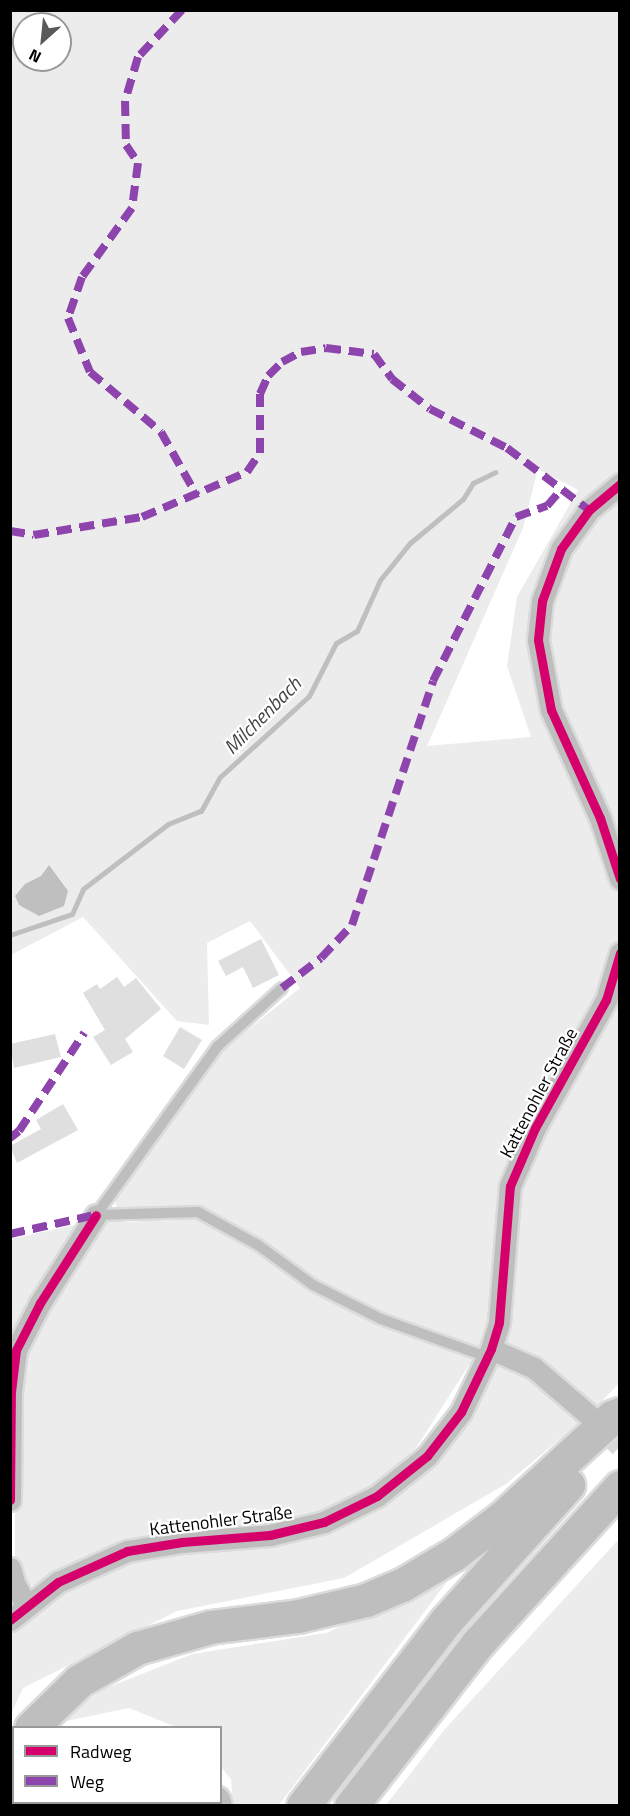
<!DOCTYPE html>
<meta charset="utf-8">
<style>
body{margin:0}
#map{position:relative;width:630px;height:1816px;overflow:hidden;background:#fff;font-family:"Titillium Web",sans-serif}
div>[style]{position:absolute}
.green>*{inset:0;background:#ececec}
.water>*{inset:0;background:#bfbfbf}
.stream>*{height:5px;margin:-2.5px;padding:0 2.5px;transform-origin:2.5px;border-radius:2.5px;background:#bfbfbf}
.building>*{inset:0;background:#dfdfdf}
.minor-tunnel>*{height:21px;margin-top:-10.5px;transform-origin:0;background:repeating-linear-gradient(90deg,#d9d9d9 0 21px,transparent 0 31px)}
.roads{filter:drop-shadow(2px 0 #dbdbdb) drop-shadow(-2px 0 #dbdbdb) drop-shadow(0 2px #dbdbdb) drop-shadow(0 -2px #dbdbdb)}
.service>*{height:10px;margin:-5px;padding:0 5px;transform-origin:5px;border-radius:5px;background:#bebebe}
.minor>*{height:21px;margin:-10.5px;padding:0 10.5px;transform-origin:10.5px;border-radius:10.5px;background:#bebebe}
.motorway>*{height:33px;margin:-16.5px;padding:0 16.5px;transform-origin:16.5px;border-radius:16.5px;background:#bebebe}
.quiet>*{height:8px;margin-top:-4px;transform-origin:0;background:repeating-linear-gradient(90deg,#8e44ad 0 15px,transparent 0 23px)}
.cycleway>*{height:9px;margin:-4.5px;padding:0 4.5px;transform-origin:4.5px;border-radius:4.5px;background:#d6006c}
span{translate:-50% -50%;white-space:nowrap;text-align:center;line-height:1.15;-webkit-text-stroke:4.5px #fff;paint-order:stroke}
.street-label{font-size:18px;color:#000}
.water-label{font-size:20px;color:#444;font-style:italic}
.frame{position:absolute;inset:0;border:12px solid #000;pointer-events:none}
.legend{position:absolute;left:12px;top:1726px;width:210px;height:78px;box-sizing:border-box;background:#fff;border:2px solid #999;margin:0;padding:8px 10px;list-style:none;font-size:18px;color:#000}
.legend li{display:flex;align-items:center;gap:12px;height:30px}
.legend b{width:30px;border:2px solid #999}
.north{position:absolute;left:12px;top:12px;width:60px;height:60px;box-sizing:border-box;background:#fff;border:2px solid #999;border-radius:50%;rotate:207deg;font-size:16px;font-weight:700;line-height:24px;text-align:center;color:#000}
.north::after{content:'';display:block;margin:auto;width:21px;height:27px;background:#595959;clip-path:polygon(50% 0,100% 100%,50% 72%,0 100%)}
</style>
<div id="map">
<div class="green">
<i style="clip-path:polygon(evenodd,11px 11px,619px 11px,619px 1383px,590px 1414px,506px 1484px,344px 1578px,177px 1611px,23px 1688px,11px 1714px,11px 1620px,42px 1592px,83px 1569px,127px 1551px,182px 1542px,270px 1535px,352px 1511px,401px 1480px,427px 1456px,461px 1412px,481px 1370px,469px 1365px,416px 1448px,353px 1503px,286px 1520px,113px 1549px,52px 1573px,36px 1586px,26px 1584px,15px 1570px,15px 1392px,21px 1351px,95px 1217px,128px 1222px,197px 1217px,256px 1250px,311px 1289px,384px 1327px,382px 1316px,314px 1282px,199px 1210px,128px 1213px,116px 1208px,115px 1191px,224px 1049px,300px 988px,250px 921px,207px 943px,209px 1025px,177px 1021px,83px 917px,11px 955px,11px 11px,24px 24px,60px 24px,60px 60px,24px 60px,24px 24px,11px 11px,538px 469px,578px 490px,517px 597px,507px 666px,531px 737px,427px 746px,523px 528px,538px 469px)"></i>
<i style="clip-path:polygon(75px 1225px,64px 1256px,11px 1353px,11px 1239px)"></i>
<i style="clip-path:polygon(619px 1539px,619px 1805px,386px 1805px,445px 1729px)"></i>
<i style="clip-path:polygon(452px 1575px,279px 1805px,233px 1805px,231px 1779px,221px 1767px,220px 1728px,176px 1727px,129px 1708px,52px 1724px,104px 1689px,192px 1654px,326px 1633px)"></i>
</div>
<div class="water">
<i style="clip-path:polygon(49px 865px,68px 891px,64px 906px,39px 916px,19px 905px,15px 896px,25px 884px,41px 876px)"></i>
</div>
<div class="stream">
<i style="left:10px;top:935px;width:65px;rotate:-18.7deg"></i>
<i style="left:72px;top:914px;width:27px;rotate:-66deg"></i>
<i style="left:83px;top:889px;width:107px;rotate:-37.4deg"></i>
<i style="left:168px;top:824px;width:35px;rotate:-22deg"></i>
<i style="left:201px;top:811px;width:39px;rotate:-61deg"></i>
<i style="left:220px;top:777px;width:120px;rotate:-42.3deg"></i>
<i style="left:309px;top:696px;width:59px;rotate:-63deg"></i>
<i style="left:336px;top:643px;width:24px;rotate:-30deg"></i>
<i style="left:357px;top:631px;width:56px;rotate:-65.7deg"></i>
<i style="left:380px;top:580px;width:48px;rotate:-51deg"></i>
<i style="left:410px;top:543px;width:69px;rotate:-39.7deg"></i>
<i style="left:463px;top:499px;width:19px;rotate:-58deg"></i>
<i style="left:473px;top:483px;width:25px;rotate:-26deg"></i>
</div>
<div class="building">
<i style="clip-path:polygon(261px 939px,279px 975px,253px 988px,243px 967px,226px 976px,218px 961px)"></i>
<i style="clip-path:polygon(117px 977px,124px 987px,136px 978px,161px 1009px,125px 1039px,133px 1052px,111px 1065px,93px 1037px,105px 1030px,83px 993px,97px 984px,100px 989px)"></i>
<i style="clip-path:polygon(180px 1027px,202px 1040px,184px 1069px,163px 1056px)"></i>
<i style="clip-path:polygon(55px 1034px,61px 1057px,14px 1068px,10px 1044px)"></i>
<i style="clip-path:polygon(63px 1104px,78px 1130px,17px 1163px,10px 1146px,41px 1129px,36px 1120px)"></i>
</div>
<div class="minor-tunnel">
<i style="left:592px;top:1419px;width:39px;rotate:44deg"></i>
</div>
<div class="roads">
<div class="service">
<i style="left:96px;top:1215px;width:102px;rotate:-1.7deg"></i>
<i style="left:198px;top:1212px;width:68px;rotate:28.8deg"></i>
<i style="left:258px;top:1245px;width:68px;rotate:36deg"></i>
<i style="left:313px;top:1285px;width:76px;rotate:26.6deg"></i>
<i style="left:381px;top:1319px;width:113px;rotate:19.7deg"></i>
<i style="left:96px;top:1215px;width:208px;rotate:-54.2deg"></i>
<i style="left:218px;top:1046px;width:86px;rotate:-42.2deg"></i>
</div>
<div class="minor">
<i style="left:620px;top:484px;width:40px;rotate:140deg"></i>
<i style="left:589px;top:510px;width:48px;rotate:125.7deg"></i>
<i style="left:561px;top:549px;width:55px;rotate:110.1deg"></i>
<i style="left:542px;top:601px;width:39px;rotate:96deg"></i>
<i style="left:538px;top:640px;width:71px;rotate:79.5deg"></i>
<i style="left:551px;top:710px;width:119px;rotate:65.6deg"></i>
<i style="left:600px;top:818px;width:64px;rotate:71.8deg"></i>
<i style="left:491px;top:1349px;width:47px;rotate:23.8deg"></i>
<i style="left:534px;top:1368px;width:75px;rotate:40.7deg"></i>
<i style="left:10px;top:1500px;width:108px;rotate:-89.5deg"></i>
<i style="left:11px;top:1392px;width:42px;rotate:-83.2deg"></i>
<i style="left:16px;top:1350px;width:53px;rotate:-62.9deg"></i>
<i style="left:40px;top:1303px;width:104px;rotate:-57.5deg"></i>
<i style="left:10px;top:1568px;width:18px;rotate:74deg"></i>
<i style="left:15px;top:1585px;width:22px;rotate:60deg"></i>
<i style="left:10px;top:1620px;width:61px;rotate:-38.4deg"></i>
<i style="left:58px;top:1582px;width:76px;rotate:-24.2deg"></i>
<i style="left:127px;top:1551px;width:56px;rotate:-9.3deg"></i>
<i style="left:182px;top:1542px;width:88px;rotate:-4.5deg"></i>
<i style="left:270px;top:1535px;width:56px;rotate:-13.5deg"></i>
<i style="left:324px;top:1522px;width:59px;rotate:-26.1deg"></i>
<i style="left:377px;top:1496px;width:64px;rotate:-38.7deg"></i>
<i style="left:427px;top:1456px;width:56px;rotate:-52.3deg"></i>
<i style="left:461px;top:1412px;width:70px;rotate:-64.5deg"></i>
<i style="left:491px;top:1349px;width:28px;rotate:-73deg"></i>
<i style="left:499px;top:1322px;width:136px;rotate:-85.4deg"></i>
<i style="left:510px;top:1186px;width:63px;rotate:-66.7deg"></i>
<i style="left:535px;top:1128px;width:146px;rotate:-61deg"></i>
<i style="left:606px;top:1000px;width:49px;rotate:-73.4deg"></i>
</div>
<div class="motorway">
<i style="left:31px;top:1728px;width:67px;rotate:-44.4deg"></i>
<i style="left:79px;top:1681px;width:67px;rotate:-29.6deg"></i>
<i style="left:137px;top:1648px;width:76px;rotate:-16deg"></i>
<i style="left:210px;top:1627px;width:89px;rotate:-7.1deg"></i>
<i style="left:298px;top:1616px;width:70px;rotate:-13.2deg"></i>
<i style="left:366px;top:1600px;width:39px;rotate:-23deg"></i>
<i style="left:402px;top:1585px;width:61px;rotate:-30.8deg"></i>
<i style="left:454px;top:1554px;width:61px;rotate:-37.1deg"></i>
<i style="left:503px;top:1517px;width:148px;rotate:-42.5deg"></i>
<i style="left:612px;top:1417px;width:9px;rotate:-21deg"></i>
<i style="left:10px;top:1759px;width:6px;rotate:-51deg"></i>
<i style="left:214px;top:1802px;width:4px;rotate:76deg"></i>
<i style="left:303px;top:1806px;width:234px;rotate:-52.3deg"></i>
<i style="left:446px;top:1621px;width:183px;rotate:-48.1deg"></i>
<i style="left:351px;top:1806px;width:207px;rotate:-52.1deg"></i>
<i style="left:478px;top:1643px;width:211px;rotate:-47.7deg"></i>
</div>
</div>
<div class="quiet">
<i style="left:182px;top:10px;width:64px;rotate:133.1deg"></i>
<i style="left:138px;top:57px;width:46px;rotate:106.5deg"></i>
<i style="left:125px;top:101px;width:44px;rotate:88.7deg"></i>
<i style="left:126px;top:145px;width:22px;rotate:56deg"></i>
<i style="left:138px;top:163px;width:45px;rotate:97.6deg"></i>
<i style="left:132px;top:208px;width:85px;rotate:125.9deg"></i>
<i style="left:82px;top:277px;width:43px;rotate:108.9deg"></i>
<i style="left:68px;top:318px;width:58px;rotate:67.8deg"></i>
<i style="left:90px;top:372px;width:93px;rotate:40.2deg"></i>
<i style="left:161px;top:432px;width:73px;rotate:60.6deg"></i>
<i style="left:10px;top:531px;width:24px;rotate:9deg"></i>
<i style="left:34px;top:535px;width:109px;rotate:-9.5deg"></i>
<i style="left:142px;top:517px;width:114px;rotate:-23.2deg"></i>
<i style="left:247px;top:472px;width:23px;rotate:-56deg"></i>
<i style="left:260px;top:453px;width:59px;rotate:-90deg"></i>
<i style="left:260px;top:394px;width:20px;rotate:-66deg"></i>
<i style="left:268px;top:376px;width:20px;rotate:-45deg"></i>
<i style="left:282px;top:362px;width:21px;rotate:-28deg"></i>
<i style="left:301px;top:352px;width:25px;rotate:-9deg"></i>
<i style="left:326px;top:348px;width:48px;rotate:7.1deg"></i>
<i style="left:374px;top:354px;width:31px;rotate:54deg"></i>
<i style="left:392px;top:379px;width:48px;rotate:38.3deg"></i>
<i style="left:430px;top:409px;width:86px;rotate:26.9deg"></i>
<i style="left:507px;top:448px;width:103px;rotate:37.1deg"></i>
<i style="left:282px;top:988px;width:49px;rotate:-37.6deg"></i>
<i style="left:321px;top:958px;width:45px;rotate:-46.8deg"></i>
<i style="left:352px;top:925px;width:257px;rotate:-71.6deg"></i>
<i style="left:433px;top:681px;width:184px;rotate:-63.2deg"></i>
<i style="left:516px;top:517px;width:33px;rotate:-20deg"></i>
<i style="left:547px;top:506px;width:20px;rotate:-49deg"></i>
<i style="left:10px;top:1138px;width:11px;rotate:-38deg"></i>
<i style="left:19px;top:1131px;width:118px;rotate:-56.4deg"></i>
<i style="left:10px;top:1234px;width:87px;rotate:-12.6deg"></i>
</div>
<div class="cycleway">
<i style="left:620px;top:484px;width:40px;rotate:140deg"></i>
<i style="left:589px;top:510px;width:48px;rotate:125.7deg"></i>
<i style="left:561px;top:549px;width:55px;rotate:110.1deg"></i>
<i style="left:542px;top:601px;width:39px;rotate:96deg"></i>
<i style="left:538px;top:640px;width:71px;rotate:79.5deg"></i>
<i style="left:551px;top:710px;width:119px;rotate:65.6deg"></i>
<i style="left:600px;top:818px;width:64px;rotate:71.8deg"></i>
<i style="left:10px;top:1500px;width:108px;rotate:-89.5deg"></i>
<i style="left:11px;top:1392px;width:42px;rotate:-83.2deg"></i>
<i style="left:16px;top:1350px;width:53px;rotate:-62.9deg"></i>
<i style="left:40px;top:1303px;width:104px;rotate:-57.5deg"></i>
<i style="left:10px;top:1620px;width:61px;rotate:-38.4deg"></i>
<i style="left:58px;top:1582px;width:76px;rotate:-24.2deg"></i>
<i style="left:127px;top:1551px;width:56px;rotate:-9.3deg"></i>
<i style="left:182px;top:1542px;width:88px;rotate:-4.5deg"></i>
<i style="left:270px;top:1535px;width:56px;rotate:-13.5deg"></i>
<i style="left:324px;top:1522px;width:59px;rotate:-26.1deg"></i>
<i style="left:377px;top:1496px;width:64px;rotate:-38.7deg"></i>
<i style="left:427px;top:1456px;width:56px;rotate:-52.3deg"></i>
<i style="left:461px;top:1412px;width:70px;rotate:-64.5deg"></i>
<i style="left:491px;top:1349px;width:28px;rotate:-73deg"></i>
<i style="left:499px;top:1322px;width:136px;rotate:-85.4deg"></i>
<i style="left:510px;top:1186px;width:63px;rotate:-66.7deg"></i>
<i style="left:535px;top:1128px;width:146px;rotate:-61deg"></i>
<i style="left:606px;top:1000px;width:49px;rotate:-73.4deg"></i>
</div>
<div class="street-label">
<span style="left:539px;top:1093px;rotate:-62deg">Kattenohler Straße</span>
<span style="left:221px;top:1521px;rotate:-7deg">Kattenohler Straße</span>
</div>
<div class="water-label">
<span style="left:262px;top:715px;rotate:-45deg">Milchenbach</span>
</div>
<div class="frame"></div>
<ul class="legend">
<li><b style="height:8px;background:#d6006c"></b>Radweg</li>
<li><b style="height:8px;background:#8e44ad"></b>Weg</li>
</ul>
<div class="north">N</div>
</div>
